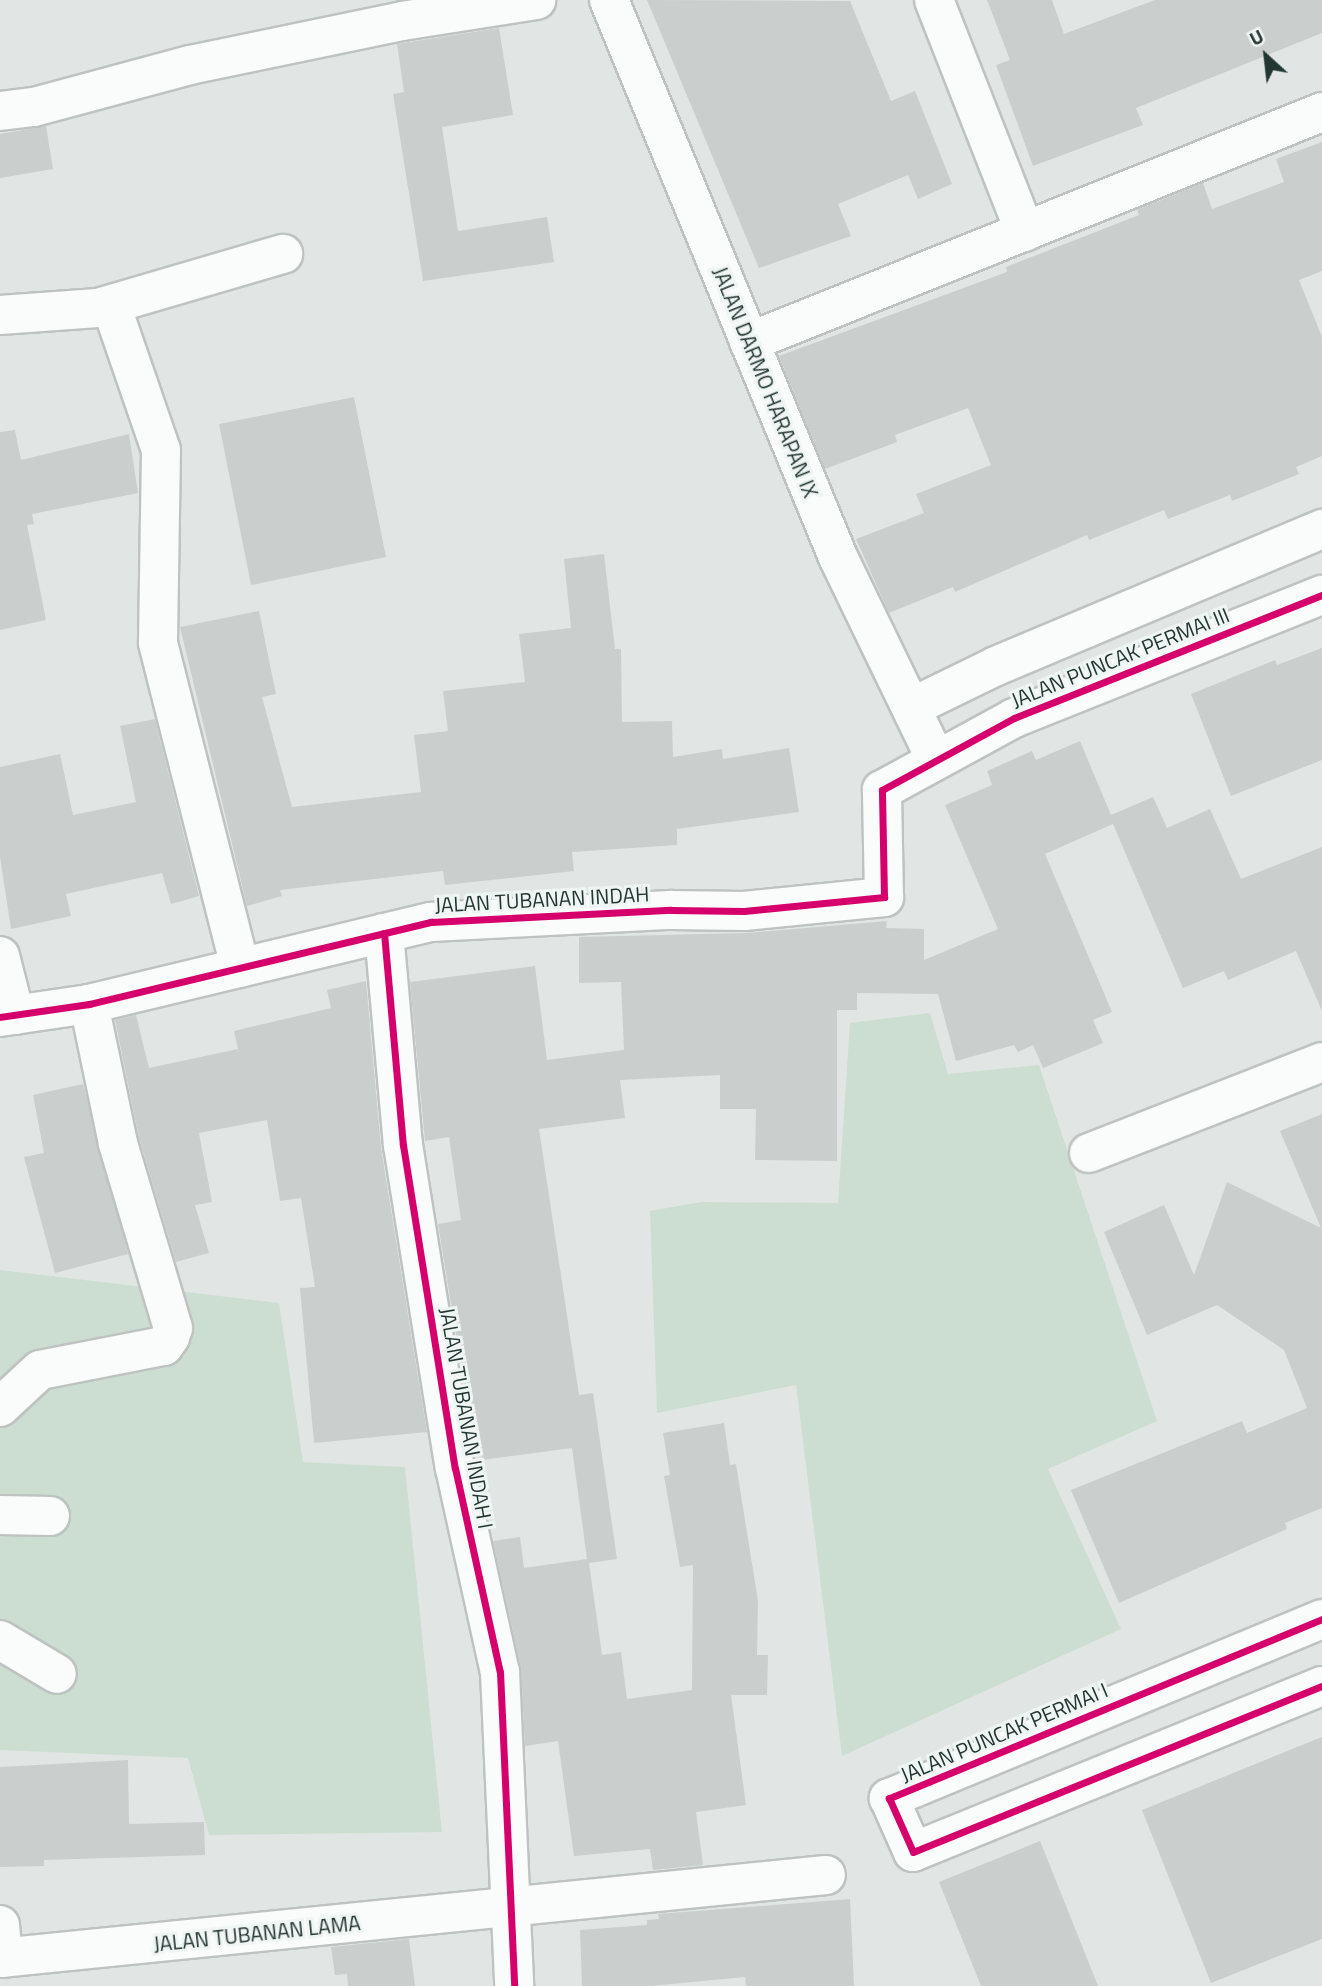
<!DOCTYPE html>
<style>
body{margin:0}
#map{position:relative;width:1322px;height:1986px;overflow:hidden;background:#e1e6e4;font-family:"Titillium Web",sans-serif}
div>[style]{position:absolute}
.green>*{inset:0;background:#ccded2}
.building>*{inset:0;background:#cacfcd}
.roads{filter:drop-shadow(2px 0 #bec3c1) drop-shadow(-2px 0 #bec3c1) drop-shadow(0 2px #bec3c1) drop-shadow(0 -2px #bec3c1)}
.minor>*{height:38px;margin:-19px;padding:0 19px;transform-origin:19px;border-radius:19px;background:#fafbfb}
.cycleway>*{height:7px;margin:-3.5px;padding:0 3.5px;transform-origin:3.5px;border-radius:3.5px;background:#d6006c}
span{translate:-50% -50%;white-space:nowrap;text-align:center;line-height:1.15;-webkit-text-stroke:6px #eff5f2;paint-order:stroke}
.street-label{font-size:21px;color:#223632}
.north{position:absolute;left:1231px;top:21px;width:70px;height:70px;-webkit-text-stroke:5px #eff5f2;paint-order:stroke;rotate:333deg;font-size:19px;font-weight:700;line-height:28px;text-align:center;color:#223632}
.north::after{content:'';display:block;margin:auto;width:24px;height:32px;background:#223632;clip-path:polygon(50% 0,100% 100%,50% 72%,0 100%)}
</style>
<div id="map">
<div class="green">
<i style="clip-path:polygon(930px 1013px,948px 1074px,1039px 1065px,1157px 1421px,1048px 1469px,1121px 1629px,842px 1756px,796px 1385px,657px 1413px,650px 1211px,701px 1202px,838px 1203px,850px 1023px)"></i>
<i style="clip-path:polygon(0 1270px,279px 1303px,303px 1462px,405px 1467px,442px 1832px,209px 1835px,188px 1758px,0 1750px)"></i>
</div>
<div class="building">
<i style="clip-path:polygon(647px 0,850px 1px,891px 101px,915px 91px,952px 184px,918px 199px,908px 175px,838px 204px,851px 236px,759px 268px)"></i>
<i style="clip-path:polygon(987px 0,1052px 0,1064px 34px,1155px 0,1322px 0,1322px 33px,1136px 108px,1143px 125px,1033px 166px,996px 65px,1010px 60px)"></i>
<i style="clip-path:polygon(499px 28px,513px 115px,442px 127px,458px 231px,547px 217px,554px 262px,423px 281px,393px 94px,404px 92px,397px 44px)"></i>
<i style="clip-path:polygon(46px 126px,53px 169px,0 178px,0 134px)"></i>
<i style="clip-path:polygon(1322px 142px,1322px 271px,1299px 280px,1322px 337px,1322px 456px,1296px 467px,1299px 474px,1232px 501px,1230px 495px,1168px 519px,1164px 510px,1089px 540px,1087px 535px,955px 592px,953px 587px,889px 613px,856px 539px,924px 513px,916px 494px,991px 465px,968px 408px,895px 435px,897px 442px,825px 469px,779px 356px,1007px 272px,1006px 267px,1139px 215px,1137px 210px,1203px 183px,1212px 209px,1284px 182px,1276px 159px)"></i>
<i style="clip-path:polygon(354px 397px,386px 557px,251px 585px,219px 424px)"></i>
<i style="clip-path:polygon(15px 430px,21px 460px,129px 434px,138px 493px,32px 514px,34px 524px,27px 525px,46px 620px,0 630px,0 432px)"></i>
<i style="clip-path:polygon(604px 554px,615px 649px,621px 649px,622px 722px,672px 721px,673px 757px,722px 749px,723px 759px,789px 748px,799px 812px,677px 829px,677px 845px,572px 852px,574px 871px,445px 885px,443px 871px,280px 890px,282px 896px,247px 906px,180px 627px,259px 611px,276px 694px,262px 697px,292px 807px,421px 792px,414px 735px,448px 731px,443px 691px,525px 682px,519px 634px,571px 628px,564px 559px)"></i>
<i style="clip-path:polygon(1322px 648px,1322px 760px,1231px 796px,1191px 694px,1275px 660px,1277px 665px)"></i>
<i style="clip-path:polygon(155px 719px,199px 896px,171px 904px,162px 873px,66px 894px,71px 916px,11px 929px,0 857px,0 767px,60px 754px,73px 815px,136px 802px,120px 726px)"></i>
<i style="clip-path:polygon(1080px 741px,1111px 815px,1153px 797px,1167px 828px,1210px 809px,1241px 879px,1322px 847px,1322px 1011px,1296px 951px,1228px 980px,1224px 971px,1183px 988px,1113px 824px,1045px 854px,1112px 1012px,1093px 1020px,1103px 1043px,1043px 1068px,1033px 1045px,1018px 1052px,1014px 1045px,956px 1061px,938px 994px,857px 993px,857px 1010px,837px 1010px,837px 1161px,755px 1160px,756px 1109px,720px 1109px,720px 1075px,620px 1080px,625px 1118px,539px 1129px,579px 1395px,593px 1393px,617px 1559px,589px 1563px,602px 1655px,621px 1652px,627px 1699px,692px 1690px,693px 1565px,680px 1567px,664px 1476px,670px 1475px,663px 1433px,724px 1423px,730px 1465px,736px 1464px,758px 1601px,757px 1655px,768px 1655px,767px 1695px,731px 1695px,746px 1805px,696px 1812px,703px 1865px,653px 1870px,650px 1849px,574px 1856px,558px 1741px,525px 1746px,521px 1668px,493px 1541px,520px 1537px,524px 1568px,587px 1559px,572px 1448px,482px 1460px,478px 1427px,471px 1427px,438px 1224px,461px 1220px,449px 1137px,425px 1141px,410px 982px,535px 966px,547px 1060px,624px 1050px,621px 982px,579px 983px,579px 937px,746px 933px,887px 921px,886px 928px,924px 929px,924px 960px,998px 929px,945px 805px,992px 785px,987px 771px,1032px 751px,1036px 760px)"></i>
<i style="clip-path:polygon(366px 981px,381px 1148px,427px 1432px,314px 1443px,300px 1288px,315px 1287px,301px 1198px,280px 1201px,267px 1120px,199px 1133px,212px 1202px,195px 1205px,209px 1253px,176px 1262px,139px 1138px,115px 1020px,136px 1015px,149px 1068px,238px 1049px,234px 1031px,331px 1008px,327px 990px)"></i>
<i style="clip-path:polygon(83px 1084px,128px 1254px,55px 1273px,24px 1157px,44px 1153px,33px 1095px)"></i>
<i style="clip-path:polygon(1322px 1114px,1322px 1508px,1285px 1523px,1287px 1529px,1119px 1603px,1071px 1490px,1242px 1421px,1247px 1433px,1307px 1408px,1284px 1350px,1217px 1305px,1147px 1335px,1104px 1232px,1164px 1205px,1194px 1275px,1227px 1182px,1321px 1228px,1280px 1131px)"></i>
<i style="clip-path:polygon(1322px 1737px,1322px 1939px,1211px 1983px,1142px 1810px)"></i>
<i style="clip-path:polygon(128px 1760px,129px 1824px,204px 1822px,205px 1855px,44px 1860px,44px 1866px,0 1867px,0 1767px)"></i>
<i style="clip-path:polygon(1040px 1841px,1098px 1986px,981px 1986px,939px 1882px)"></i>
<i style="clip-path:polygon(850px 1899px,854px 1986px,746px 1986px,745px 1977px,651px 1986px,582px 1986px,580px 1930px,647px 1925px,647px 1920px,659px 1919px,658px 1914px)"></i>
<i style="clip-path:polygon(409px 1939px,415px 1986px,348px 1986px,347px 1974px,335px 1975px,331px 1947px)"></i>
</div>
<div class="roads">
<div class="minor">
<i style="left:609px;top:0;width:602px;rotate:67.65deg"></i>
<i style="left:838px;top:557px;width:223px;rotate:64.2deg"></i>
<i style="left:934px;top:0;width:249px;rotate:68.6deg"></i>
<i style="left:0;top:111px;width:34px;rotate:-7deg"></i>
<i style="left:34px;top:107px;width:162px;rotate:-15.1deg"></i>
<i style="left:190px;top:65px;width:217px;rotate:-11.7deg"></i>
<i style="left:402px;top:21px;width:136px;rotate:-8.9deg"></i>
<i style="left:111px;top:305px;width:153px;rotate:71deg"></i>
<i style="left:161px;top:450px;width:193px;rotate:90.9deg"></i>
<i style="left:158px;top:643px;width:335px;rotate:75.8deg"></i>
<i style="left:0;top:315px;width:98px;rotate:-4.1deg"></i>
<i style="left:98px;top:308px;width:193px;rotate:-16.3deg"></i>
<i style="left:749px;top:342px;width:617px;rotate:-21.87deg"></i>
<i style="left:912px;top:707px;width:93px;rotate:-26deg"></i>
<i style="left:996px;top:666px;width:354px;rotate:-22.8deg"></i>
<i style="left:384px;top:933px;width:213px;rotate:84.9deg"></i>
<i style="left:403px;top:1145px;width:327px;rotate:80.9deg"></i>
<i style="left:455px;top:1468px;width:209px;rotate:77.6deg"></i>
<i style="left:500px;top:1672px;width:314px;rotate:87.4deg"></i>
<i style="left:0;top:956px;width:61px;rotate:75.7deg"></i>
<i style="left:0;top:1017px;width:90px;rotate:-8.3deg"></i>
<i style="left:89px;top:1004px;width:352px;rotate:-13.5deg"></i>
<i style="left:431px;top:922px;width:240px;rotate:-2.9deg"></i>
<i style="left:671px;top:910px;width:73px;rotate:0.8deg"></i>
<i style="left:744px;top:911px;width:141px;rotate:-5.7deg"></i>
<i style="left:884px;top:897px;width:107px;rotate:-91.1deg"></i>
<i style="left:882px;top:790px;width:150px;rotate:-28.6deg"></i>
<i style="left:1014px;top:718px;width:332px;rotate:-21.8deg"></i>
<i style="left:1089px;top:1153px;width:250px;rotate:-21.3deg"></i>
<i style="left:0;top:1407px;width:54px;rotate:-42.8deg"></i>
<i style="left:40px;top:1370px;width:126px;rotate:-11deg"></i>
<i style="left:164px;top:1346px;width:11px;rotate:-56deg"></i>
<i style="left:170px;top:1337px;width:9px;rotate:-72deg"></i>
<i style="left:173px;top:1328px;width:193px;rotate:-106.6deg"></i>
<i style="left:118px;top:1143px;width:142px;rotate:-101.8deg"></i>
<i style="left:0;top:1515px;width:50px;rotate:1.1deg"></i>
<i style="left:1322px;top:1619px;width:469px;rotate:157.5deg"></i>
<i style="left:889px;top:1798px;width:59px;rotate:66deg"></i>
<i style="left:913px;top:1852px;width:441px;rotate:-22.1deg"></i>
<i style="left:0;top:1640px;width:66px;rotate:30.8deg"></i>
<i style="left:0;top:1925px;width:33px;rotate:85deg"></i>
<i style="left:0;top:1958px;width:830px;rotate:-5.74deg"></i>
</div>
</div>
<div class="cycleway">
<i style="left:384px;top:933px;width:213px;rotate:84.9deg"></i>
<i style="left:403px;top:1145px;width:327px;rotate:80.9deg"></i>
<i style="left:455px;top:1468px;width:209px;rotate:77.6deg"></i>
<i style="left:500px;top:1672px;width:314px;rotate:87.4deg"></i>
<i style="left:0;top:1017px;width:90px;rotate:-8.3deg"></i>
<i style="left:89px;top:1004px;width:352px;rotate:-13.5deg"></i>
<i style="left:431px;top:922px;width:240px;rotate:-2.9deg"></i>
<i style="left:671px;top:910px;width:73px;rotate:0.8deg"></i>
<i style="left:744px;top:911px;width:141px;rotate:-5.7deg"></i>
<i style="left:884px;top:897px;width:107px;rotate:-91.1deg"></i>
<i style="left:882px;top:790px;width:150px;rotate:-28.6deg"></i>
<i style="left:1014px;top:718px;width:332px;rotate:-21.8deg"></i>
<i style="left:1322px;top:1619px;width:469px;rotate:157.5deg"></i>
<i style="left:889px;top:1798px;width:59px;rotate:66deg"></i>
<i style="left:913px;top:1852px;width:441px;rotate:-22.1deg"></i>
</div>
<div class="street-label">
<span style="left:766px;top:382px;rotate:68deg">JALAN DARMO HARAPAN IX</span>
<span style="left:1120px;top:657px;rotate:-22deg">JALAN PUNCAK PERMAI III</span>
<span style="left:542px;top:899px;rotate:-3deg">JALAN TUBANAN INDAH</span>
<span style="left:467px;top:1418px;rotate:80deg">JALAN TUBANAN INDAH I</span>
<span style="left:1004px;top:1732px;rotate:-23deg">JALAN PUNCAK PERMAI I</span>
<span style="left:257px;top:1933px;rotate:-6deg">JALAN TUBANAN LAMA</span>
</div>
<div class="north">U</div>
</div>
